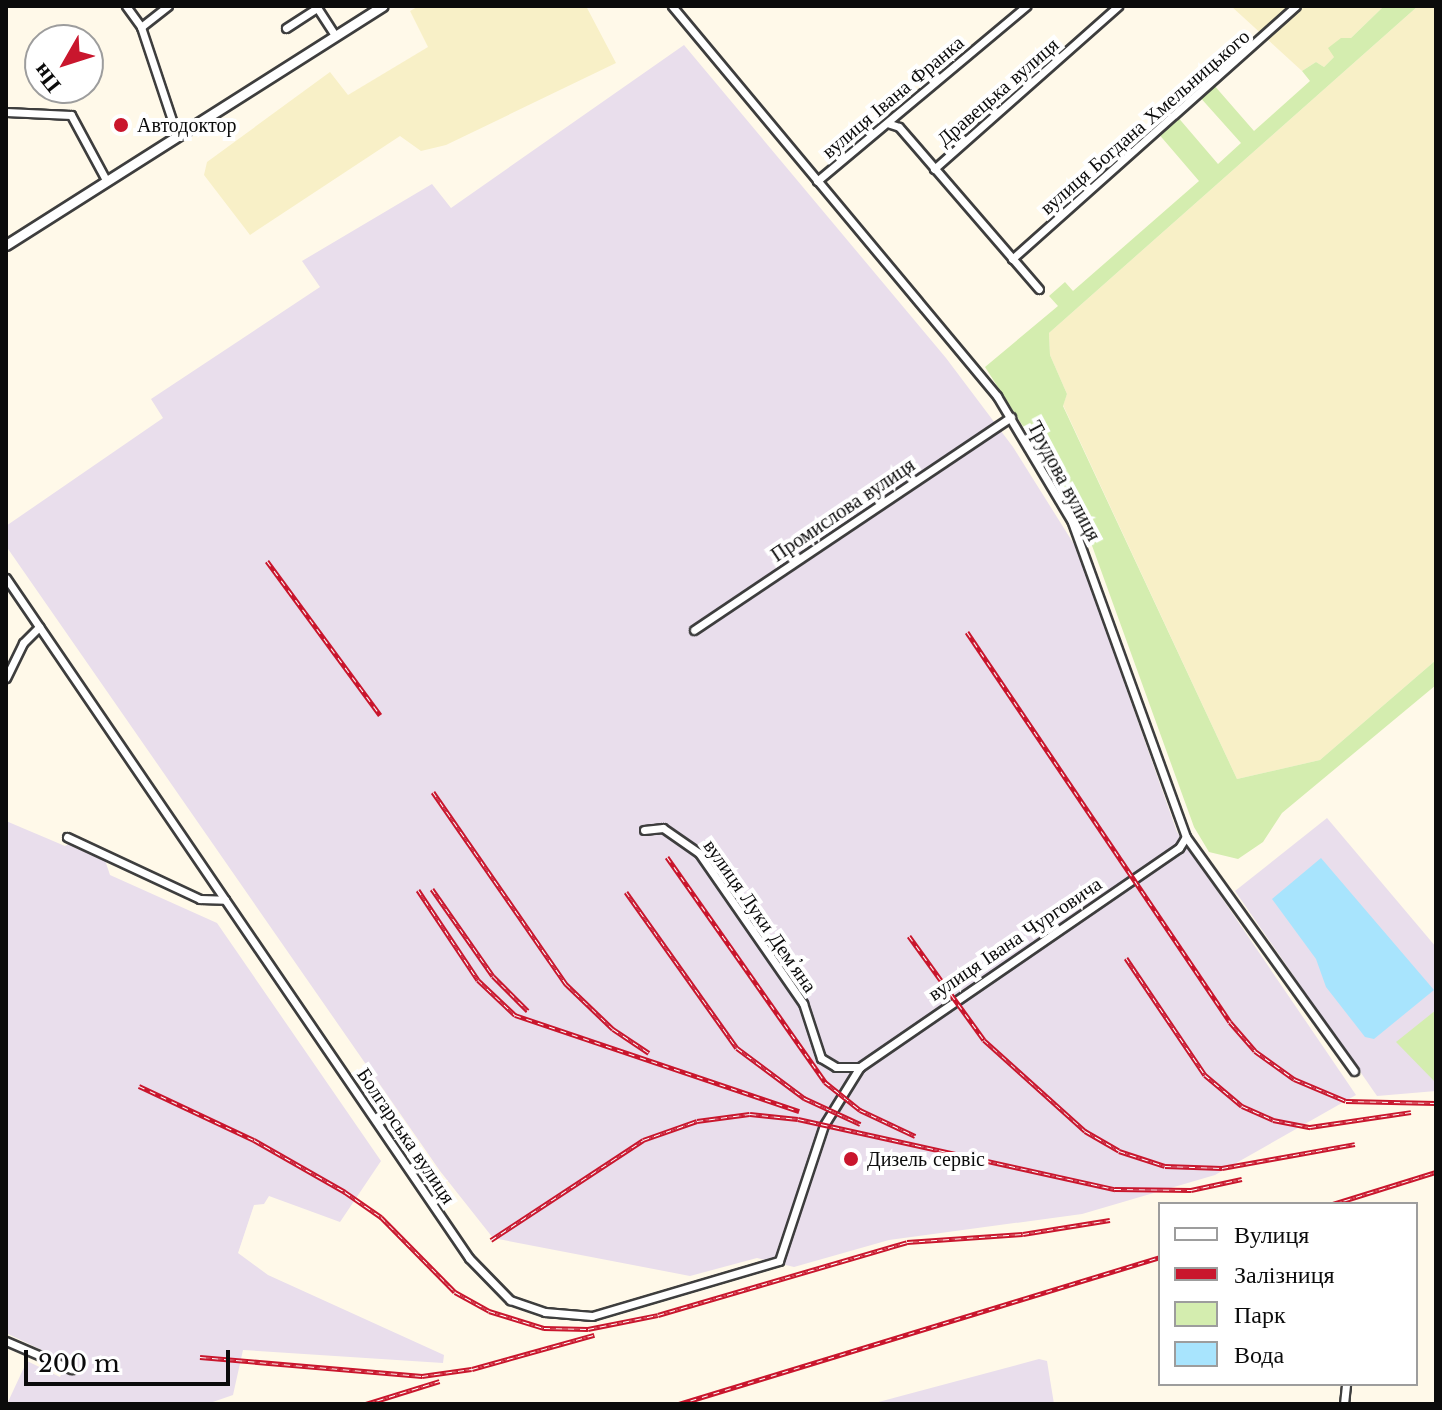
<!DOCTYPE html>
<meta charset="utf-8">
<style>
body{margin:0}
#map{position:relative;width:1442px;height:1410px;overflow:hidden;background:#fff9e9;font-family:"Libre Baskerville",serif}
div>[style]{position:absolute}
.industrial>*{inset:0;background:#e9deec}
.farmland>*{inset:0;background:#f8f0c7}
.green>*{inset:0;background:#d4edaf}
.water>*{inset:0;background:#a8e4fd}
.roads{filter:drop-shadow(2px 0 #3e3e3e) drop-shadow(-2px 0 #3e3e3e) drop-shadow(0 2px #3e3e3e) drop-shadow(0 -2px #3e3e3e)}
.minor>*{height:7px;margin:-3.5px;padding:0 3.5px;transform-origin:3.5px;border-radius:3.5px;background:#fff}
.tertiary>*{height:9px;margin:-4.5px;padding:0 4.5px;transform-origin:4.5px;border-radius:4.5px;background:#fff}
.rail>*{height:5px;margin-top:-2.5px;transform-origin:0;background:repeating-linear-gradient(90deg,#fff 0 6px,#c9162d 0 12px);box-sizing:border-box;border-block:2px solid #c9162d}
.dots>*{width:22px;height:22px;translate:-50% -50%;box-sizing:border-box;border:4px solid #fff;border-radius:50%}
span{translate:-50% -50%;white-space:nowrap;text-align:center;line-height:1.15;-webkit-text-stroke:8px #fff;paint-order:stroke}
.street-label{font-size:20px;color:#0b0b0b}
.poi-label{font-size:20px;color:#0b0b0b}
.left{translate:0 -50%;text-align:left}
.frame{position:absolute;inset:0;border:8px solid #0b0b0b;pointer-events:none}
.legend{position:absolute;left:1158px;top:1202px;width:260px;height:184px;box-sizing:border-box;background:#fff;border:2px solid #9d9d9d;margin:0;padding:10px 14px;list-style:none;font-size:24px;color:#0b0b0b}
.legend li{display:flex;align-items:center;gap:16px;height:40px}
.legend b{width:40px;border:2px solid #9d9d9d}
.north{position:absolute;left:24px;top:24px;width:80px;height:80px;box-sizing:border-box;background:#fff;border:2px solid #9d9d9d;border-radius:50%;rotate:231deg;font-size:22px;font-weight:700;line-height:32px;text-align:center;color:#0b0b0b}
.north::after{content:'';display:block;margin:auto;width:28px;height:36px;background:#c9162d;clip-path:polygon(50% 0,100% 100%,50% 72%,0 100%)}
.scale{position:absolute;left:24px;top:1350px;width:206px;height:36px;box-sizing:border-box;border:4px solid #0b0b0b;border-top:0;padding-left:10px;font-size:24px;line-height:28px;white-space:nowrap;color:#0b0b0b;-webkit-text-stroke:6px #fff;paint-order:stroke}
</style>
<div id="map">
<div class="industrial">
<i style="clip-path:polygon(684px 45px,946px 358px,1013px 447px,1077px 549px,1177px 832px,1356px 1095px,1215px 1175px,1082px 1214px,889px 1240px,794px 1267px,757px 1258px,690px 1276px,493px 1238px,440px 1171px,6px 546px,6px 526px,163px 418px,151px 399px,320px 287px,302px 261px,432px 184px,451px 208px)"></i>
<i style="clip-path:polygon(1327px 818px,1436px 947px,1436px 1091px,1377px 1096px,1235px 891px)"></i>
<i style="clip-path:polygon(6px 821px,65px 846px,72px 842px,104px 857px,110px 875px,217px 923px,381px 1161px,340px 1222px,269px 1196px,264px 1204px,254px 1205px,238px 1253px,268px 1275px,444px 1355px,443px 1363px,243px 1350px,233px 1395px,207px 1404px,7px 1404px,27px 1361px,60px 1377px,67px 1362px,6px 1333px)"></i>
<i style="clip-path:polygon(1039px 1359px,1047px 1361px,1054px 1404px,871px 1404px)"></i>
</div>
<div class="farmland">
<i style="clip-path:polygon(419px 6px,586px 6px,616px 63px,446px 145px,421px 151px,400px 136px,250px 235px,204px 175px,207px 162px,330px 72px,348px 95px,428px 47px,410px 11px)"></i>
<i style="clip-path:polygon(1231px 6px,1384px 6px,1351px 38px,1329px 48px,1335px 56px,1324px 67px,1316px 62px,1302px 71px)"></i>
<i style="clip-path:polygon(1418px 6px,1436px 6px,1436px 660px,1320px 760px,1237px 779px,1063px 405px,1067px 394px,1050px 355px,1049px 333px)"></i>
</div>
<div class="green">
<i style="clip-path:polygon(1384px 6px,1418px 6px,1049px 333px,1050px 355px,1067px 394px,1063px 406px,1237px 779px,1320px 760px,1436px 660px,1436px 685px,1282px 813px,1263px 842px,1238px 859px,1209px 852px,1194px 827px,1082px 518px,985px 367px,1058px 306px,1049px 296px,1065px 282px,1073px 291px,1199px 181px,1157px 132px,1176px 115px,1218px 164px,1241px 143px,1198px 95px,1213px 84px,1254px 131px,1310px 81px,1302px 71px,1316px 62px,1324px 67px,1334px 57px,1328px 48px,1341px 38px,1351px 38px)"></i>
<i style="clip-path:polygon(1436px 1010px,1436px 1083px,1396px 1042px)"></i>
</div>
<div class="water">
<i style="clip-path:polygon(1321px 858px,1434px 990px,1374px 1039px,1365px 1037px,1326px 987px,1316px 959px,1272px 899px)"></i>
</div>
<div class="roads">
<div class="minor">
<i style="left:126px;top:6px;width:26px;rotate:54deg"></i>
<i style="left:141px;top:27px;width:114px;rotate:71.6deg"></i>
<i style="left:316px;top:6px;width:35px;rotate:57deg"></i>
<i style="left:672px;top:6px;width:508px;rotate:50.19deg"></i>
<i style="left:997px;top:396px;width:147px;rotate:59.2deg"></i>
<i style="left:1072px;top:522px;width:335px;rotate:70.1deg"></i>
<i style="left:1186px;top:837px;width:288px;rotate:54.3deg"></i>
<i style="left:141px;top:27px;width:34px;rotate:-38deg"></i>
<i style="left:286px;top:28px;width:37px;rotate:-33deg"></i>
<i style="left:6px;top:112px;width:65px;rotate:2.6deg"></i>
<i style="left:71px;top:115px;width:74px;rotate:61.7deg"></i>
<i style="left:890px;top:124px;width:9px;rotate:18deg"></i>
<i style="left:899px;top:127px;width:214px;rotate:49.2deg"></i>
<i style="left:934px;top:169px;width:246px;rotate:-41.5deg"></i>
<i style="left:817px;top:181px;width:273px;rotate:-39.9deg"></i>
<i style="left:1012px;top:259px;width:380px;rotate:-41.7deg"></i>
<i style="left:6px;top:578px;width:823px;rotate:55.75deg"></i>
<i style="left:469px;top:1258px;width:59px;rotate:45.7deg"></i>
<i style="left:510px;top:1300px;width:37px;rotate:19deg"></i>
<i style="left:545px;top:1312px;width:47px;rotate:4.9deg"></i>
<i style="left:592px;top:1316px;width:195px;rotate:-16.4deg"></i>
<i style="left:779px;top:1261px;width:143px;rotate:-71.7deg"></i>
<i style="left:824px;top:1125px;width:68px;rotate:-58.2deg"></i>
<i style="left:860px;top:1067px;width:387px;rotate:-34.5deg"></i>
<i style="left:1179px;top:848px;width:13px;rotate:-58deg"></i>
<i style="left:694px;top:630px;width:382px;rotate:-33.9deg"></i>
<i style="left:6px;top:678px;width:39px;rotate:-64deg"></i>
<i style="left:23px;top:643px;width:23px;rotate:-45deg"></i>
<i style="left:644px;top:830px;width:19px;rotate:-6deg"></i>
<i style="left:663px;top:828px;width:44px;rotate:34.8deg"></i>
<i style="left:699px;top:853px;width:183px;rotate:55.3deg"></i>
<i style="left:803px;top:1003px;width:58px;rotate:71.9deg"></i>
<i style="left:821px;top:1058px;width:17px;rotate:31deg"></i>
<i style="left:836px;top:1067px;width:24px"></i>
<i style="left:67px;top:837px;width:147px;rotate:25deg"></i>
<i style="left:200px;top:899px;width:25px;rotate:2deg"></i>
<i style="left:6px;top:1341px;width:71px;rotate:23.3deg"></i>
<i style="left:1344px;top:1404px;width:20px;rotate:-84deg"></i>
</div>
<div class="tertiary">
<i style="left:6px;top:245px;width:446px;rotate:-32.4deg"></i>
</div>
</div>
<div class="rail">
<i style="left:267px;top:561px;width:191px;rotate:53.7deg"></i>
<i style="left:967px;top:632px;width:470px;rotate:56deg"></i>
<i style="left:1230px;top:1022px;width:38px;rotate:49deg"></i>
<i style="left:1255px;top:1051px;width:48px;rotate:35.7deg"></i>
<i style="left:1294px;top:1079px;width:56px;rotate:22.9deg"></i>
<i style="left:1346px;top:1101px;width:90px;rotate:1.3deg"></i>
<i style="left:433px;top:792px;width:234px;rotate:55.3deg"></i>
<i style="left:566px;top:984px;width:65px;rotate:43.8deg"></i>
<i style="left:613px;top:1029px;width:43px;rotate:33.7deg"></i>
<i style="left:667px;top:857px;width:275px;rotate:54.9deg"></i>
<i style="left:825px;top:1082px;width:45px;rotate:38.7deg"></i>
<i style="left:860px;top:1110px;width:61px;rotate:25.3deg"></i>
<i style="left:432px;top:889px;width:106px;rotate:55deg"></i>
<i style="left:493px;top:976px;width:49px;rotate:45deg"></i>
<i style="left:418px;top:890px;width:108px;rotate:56.3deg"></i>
<i style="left:478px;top:980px;width:51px;rotate:43.4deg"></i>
<i style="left:515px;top:1015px;width:300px;rotate:18.7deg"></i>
<i style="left:626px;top:892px;width:191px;rotate:54.6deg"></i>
<i style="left:737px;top:1048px;width:84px;rotate:36.7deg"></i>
<i style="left:804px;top:1098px;width:62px;rotate:24.9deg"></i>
<i style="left:909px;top:936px;width:128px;rotate:54.2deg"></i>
<i style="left:984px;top:1040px;width:136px;rotate:42deg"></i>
<i style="left:1085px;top:1131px;width:39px;rotate:30deg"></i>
<i style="left:1119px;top:1151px;width:48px;rotate:18.1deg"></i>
<i style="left:1165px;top:1166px;width:57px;rotate:2deg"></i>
<i style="left:1222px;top:1168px;width:135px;rotate:-10.2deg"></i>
<i style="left:1126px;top:958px;width:141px;rotate:56deg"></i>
<i style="left:1205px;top:1075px;width:48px;rotate:40deg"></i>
<i style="left:1242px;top:1106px;width:34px;rotate:24deg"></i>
<i style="left:1273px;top:1120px;width:38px;rotate:11deg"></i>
<i style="left:1310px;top:1127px;width:102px;rotate:-8.4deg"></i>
<i style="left:139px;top:1086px;width:127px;rotate:25.2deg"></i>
<i style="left:254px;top:1140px;width:105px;rotate:29.7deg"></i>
<i style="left:345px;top:1192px;width:44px;rotate:34.8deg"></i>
<i style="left:381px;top:1217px;width:105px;rotate:45.4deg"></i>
<i style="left:455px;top:1292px;width:39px;rotate:29deg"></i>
<i style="left:489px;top:1311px;width:58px;rotate:17.2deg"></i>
<i style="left:544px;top:1328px;width:44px;rotate:1.3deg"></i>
<i style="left:588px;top:1329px;width:71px;rotate:-11.3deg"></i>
<i style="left:658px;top:1315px;width:259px;rotate:-16.3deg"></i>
<i style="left:907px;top:1242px;width:116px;rotate:-3.9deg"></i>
<i style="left:1023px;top:1234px;width:88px;rotate:-9.1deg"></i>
<i style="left:1333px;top:1204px;width:108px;rotate:-17.3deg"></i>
<i style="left:491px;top:1240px;width:182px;rotate:-33.3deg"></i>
<i style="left:643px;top:1140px;width:57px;rotate:-19.4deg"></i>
<i style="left:697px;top:1121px;width:53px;rotate:-7.5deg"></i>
<i style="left:750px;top:1114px;width:48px;rotate:5.9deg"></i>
<i style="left:798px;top:1119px;width:325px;rotate:12.5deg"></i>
<i style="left:1115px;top:1189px;width:76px;rotate:0.8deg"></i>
<i style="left:1191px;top:1190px;width:52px;rotate:-12.2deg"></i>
<i style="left:200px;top:1357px;width:223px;rotate:4.9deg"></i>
<i style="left:422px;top:1376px;width:50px;rotate:-8deg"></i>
<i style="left:472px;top:1369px;width:127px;rotate:-15.6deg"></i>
<i style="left:366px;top:1404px;width:77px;rotate:-17.3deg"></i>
<i style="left:679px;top:1404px;width:503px;rotate:-16.99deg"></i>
</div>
<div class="dots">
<i style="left:121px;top:125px;background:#c9162d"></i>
<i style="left:851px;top:1159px;background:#c9162d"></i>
</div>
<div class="street-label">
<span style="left:998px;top:92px;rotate:-41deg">Дравецька вулиця</span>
<span style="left:893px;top:97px;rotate:-40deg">вулиця Івана Франка</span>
<span style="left:1145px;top:122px;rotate:-41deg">вулиця Богдана Хмельницького</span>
<span style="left:1064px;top:481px;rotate:62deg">Трудова вулиця</span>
<span style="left:843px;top:510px;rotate:-34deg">Промислова вулиця</span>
<span style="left:760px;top:916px;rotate:55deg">вулиця Луки Демʼяна</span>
<span style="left:1015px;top:939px;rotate:-34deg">вулиця Івана Чурговича</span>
<span style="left:406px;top:1136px;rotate:56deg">Болгарська вулиця</span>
</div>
<div class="poi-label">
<span class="left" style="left:137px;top:125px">Автодоктор</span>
<span class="left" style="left:867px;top:1159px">Дизель сервіс</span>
</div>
<div class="frame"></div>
<ul class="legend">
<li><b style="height:10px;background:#fff"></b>Вулиця</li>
<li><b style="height:10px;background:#c9162d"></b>Залізниця</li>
<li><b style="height:22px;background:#d4edaf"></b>Парк</li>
<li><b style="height:22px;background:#a8e4fd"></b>Вода</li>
</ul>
<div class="north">Пн</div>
<div class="scale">200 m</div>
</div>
